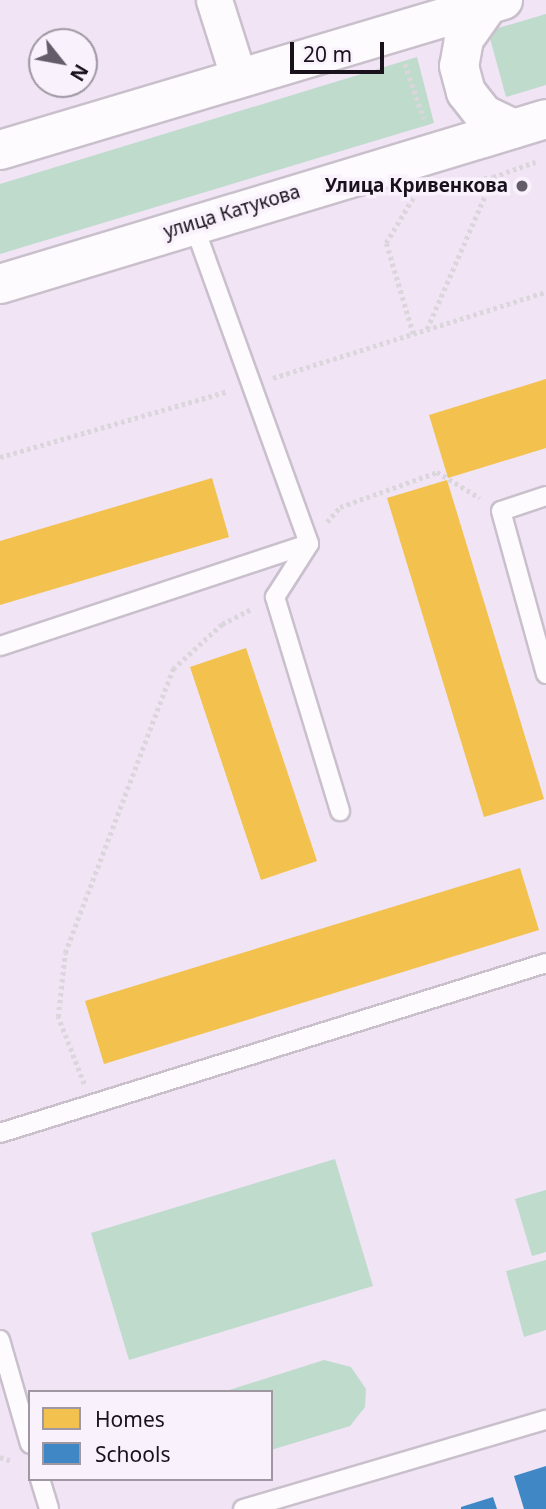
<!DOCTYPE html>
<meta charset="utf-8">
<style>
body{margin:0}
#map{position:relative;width:546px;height:1509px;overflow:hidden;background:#f0e4f5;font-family:"Noto Sans",sans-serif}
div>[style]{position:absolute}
.green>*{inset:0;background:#bedbcc}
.homes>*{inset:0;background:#f2c14e}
.schools>*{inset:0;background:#3f88c5}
.path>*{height:4.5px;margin-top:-2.25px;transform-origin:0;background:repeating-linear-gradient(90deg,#dad6dc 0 3.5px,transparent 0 7px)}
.roads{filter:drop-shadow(2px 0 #c9c0cc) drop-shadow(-2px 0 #c9c0cc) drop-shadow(0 2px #c9c0cc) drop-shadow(0 -2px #c9c0cc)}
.lane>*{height:18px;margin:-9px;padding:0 9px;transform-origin:9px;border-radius:9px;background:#fdfbfe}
.street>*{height:35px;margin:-17.5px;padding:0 17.5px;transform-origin:17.5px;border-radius:17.5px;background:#fdfbfe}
.secondary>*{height:38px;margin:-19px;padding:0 19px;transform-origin:19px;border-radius:19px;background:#fdfbfe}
.dots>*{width:19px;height:19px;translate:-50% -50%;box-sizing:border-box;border:4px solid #f9f1fc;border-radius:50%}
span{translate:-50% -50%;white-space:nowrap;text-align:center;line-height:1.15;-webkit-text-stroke:7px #f9f1fc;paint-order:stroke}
.poi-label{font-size:19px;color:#19121c;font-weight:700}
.right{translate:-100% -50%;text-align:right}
.street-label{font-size:19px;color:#19121c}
.legend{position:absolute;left:28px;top:1390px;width:245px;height:91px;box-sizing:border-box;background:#f9f1fc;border:2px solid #9f98a2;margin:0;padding:9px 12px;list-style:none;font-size:21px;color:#19121c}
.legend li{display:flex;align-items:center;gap:14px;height:35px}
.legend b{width:35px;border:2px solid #9f98a2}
.north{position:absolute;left:28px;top:28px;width:70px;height:70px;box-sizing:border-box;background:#f9f1fc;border:2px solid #9f98a2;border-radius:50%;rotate:121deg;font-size:19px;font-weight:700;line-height:28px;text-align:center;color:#19121c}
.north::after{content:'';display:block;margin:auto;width:24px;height:32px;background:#645c68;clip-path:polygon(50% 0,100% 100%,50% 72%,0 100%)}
.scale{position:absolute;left:290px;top:42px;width:94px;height:32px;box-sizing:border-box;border:4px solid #19121c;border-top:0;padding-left:9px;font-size:21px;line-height:24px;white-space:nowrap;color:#19121c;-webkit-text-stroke:5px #f9f1fc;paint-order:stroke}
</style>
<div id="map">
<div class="green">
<i style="clip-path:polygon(546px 14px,546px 85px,506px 97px,488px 31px)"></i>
<i style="clip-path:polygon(417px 57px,434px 123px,0 254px,0 184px)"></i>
<i style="clip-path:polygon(335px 1159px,373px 1286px,129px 1360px,91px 1233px)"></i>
<i style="clip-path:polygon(546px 1190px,546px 1252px,532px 1256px,515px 1199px)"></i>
<i style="clip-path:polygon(546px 1260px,546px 1330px,524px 1337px,506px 1271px)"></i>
<i style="clip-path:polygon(324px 1360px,351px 1367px,366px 1389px,365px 1407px,350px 1426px,271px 1450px,271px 1392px,223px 1392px)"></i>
</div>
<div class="homes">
<i style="clip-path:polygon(546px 379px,546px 448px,448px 478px,429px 415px)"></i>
<i style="clip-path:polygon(212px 478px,229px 537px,0 605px,0 541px)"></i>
<i style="clip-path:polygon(447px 480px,544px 799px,484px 817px,387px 498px)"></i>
<i style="clip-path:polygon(246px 648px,317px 861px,261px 880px,190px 667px)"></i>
<i style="clip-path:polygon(520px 868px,539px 930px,104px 1064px,85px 1001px)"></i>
</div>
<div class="schools">
<i style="clip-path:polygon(546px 1466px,546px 1509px,524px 1509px,514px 1476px)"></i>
<i style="clip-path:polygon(493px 1497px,497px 1509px,461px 1509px,461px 1507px)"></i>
</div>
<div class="path">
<i style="left:405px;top:64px;width:58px;rotate:70.9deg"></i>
<i style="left:477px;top:179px;width:16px;rotate:-7deg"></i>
<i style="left:427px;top:329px;width:166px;rotate:-66.5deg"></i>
<i style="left:493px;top:177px;width:45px;rotate:-19.7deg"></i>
<i style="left:413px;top:334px;width:95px;rotate:-106.5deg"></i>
<i style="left:386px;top:243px;width:55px;rotate:-59.2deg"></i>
<i style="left:273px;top:378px;width:286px;rotate:-17.5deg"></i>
<i style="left:0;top:457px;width:237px;rotate:-16.1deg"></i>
<i style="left:327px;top:522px;width:20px;rotate:-49deg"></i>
<i style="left:340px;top:507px;width:103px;rotate:-19.8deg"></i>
<i style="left:437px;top:472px;width:50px;rotate:31.2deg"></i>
<i style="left:84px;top:1084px;width:72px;rotate:-111.2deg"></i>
<i style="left:58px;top:1017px;width:64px;rotate:-83.8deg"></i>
<i style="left:65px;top:953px;width:304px;rotate:-69.2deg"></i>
<i style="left:173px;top:669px;width:67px;rotate:-42.6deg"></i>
<i style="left:222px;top:624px;width:35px;rotate:-27deg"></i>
<i style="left:0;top:1457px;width:13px;rotate:18deg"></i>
</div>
<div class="roads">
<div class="lane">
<i style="left:193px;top:223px;width:341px;rotate:70.1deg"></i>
<i style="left:309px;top:544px;width:63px;rotate:122.7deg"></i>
<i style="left:275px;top:597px;width:224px;rotate:73.1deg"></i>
<i style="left:546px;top:496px;width:47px;rotate:161.6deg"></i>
<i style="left:501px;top:511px;width:169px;rotate:74.6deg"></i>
<i style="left:0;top:646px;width:325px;rotate:-18.3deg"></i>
<i style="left:0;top:1133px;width:572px;rotate:-17.29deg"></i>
<i style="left:0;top:1340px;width:108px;rotate:73.9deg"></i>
<i style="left:40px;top:1479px;width:31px;rotate:73deg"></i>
<i style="left:243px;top:1509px;width:316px;rotate:-16.4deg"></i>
</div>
<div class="street">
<i style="left:214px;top:0;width:83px;rotate:72.4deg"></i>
</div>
<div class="secondary">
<i style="left:488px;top:5px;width:42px;rotate:125.2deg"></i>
<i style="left:464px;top:39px;width:27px;rotate:100deg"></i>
<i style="left:459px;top:66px;width:27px;rotate:75deg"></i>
<i style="left:466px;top:92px;width:28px;rotate:52deg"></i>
<i style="left:483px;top:114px;width:34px;rotate:26deg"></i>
<i style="left:0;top:150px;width:525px;rotate:-16.61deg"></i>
<i style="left:0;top:284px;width:570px;rotate:-16.81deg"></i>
</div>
</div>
<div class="dots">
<i style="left:522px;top:186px;background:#645c68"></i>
</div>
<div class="poi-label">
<span class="right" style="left:508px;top:186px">Улица Кривенкова</span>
</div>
<div class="street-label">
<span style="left:232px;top:212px;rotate:-17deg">улица Катукова</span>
</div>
<ul class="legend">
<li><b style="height:19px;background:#f2c14e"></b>Homes</li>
<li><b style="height:19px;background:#3f88c5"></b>Schools</li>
</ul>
<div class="north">N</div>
<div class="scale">20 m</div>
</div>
